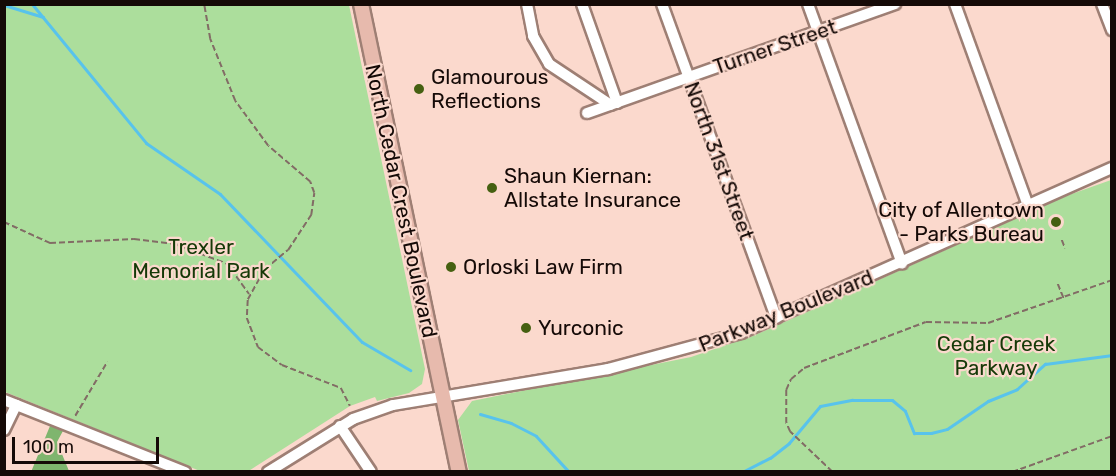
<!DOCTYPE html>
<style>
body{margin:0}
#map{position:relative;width:1116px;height:476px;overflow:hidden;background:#fbd9cd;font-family:Rubik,sans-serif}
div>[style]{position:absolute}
.green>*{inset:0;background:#acde9c}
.forest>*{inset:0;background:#7fb56e}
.stream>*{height:3px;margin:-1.5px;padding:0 1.5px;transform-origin:1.5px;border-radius:1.5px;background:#58c3ec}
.path>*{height:1.5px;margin-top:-0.75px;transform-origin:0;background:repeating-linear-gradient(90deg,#826c65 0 6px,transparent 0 9px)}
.roads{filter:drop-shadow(2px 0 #9e7f74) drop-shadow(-2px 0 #9e7f74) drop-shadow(0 2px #9e7f74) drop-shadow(0 -2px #9e7f74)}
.minor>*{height:10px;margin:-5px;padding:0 5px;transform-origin:5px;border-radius:5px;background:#fff}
.major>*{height:14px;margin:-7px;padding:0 7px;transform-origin:7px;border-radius:7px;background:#e7baad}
.dots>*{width:16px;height:16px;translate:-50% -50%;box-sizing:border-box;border:3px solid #fbd9cd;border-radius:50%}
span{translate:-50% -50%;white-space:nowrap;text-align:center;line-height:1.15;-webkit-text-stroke:4.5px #fbd9cd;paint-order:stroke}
.street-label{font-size:21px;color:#150a07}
.poi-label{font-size:21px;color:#150a07}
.left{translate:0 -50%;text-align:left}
.right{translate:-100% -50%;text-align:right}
.park-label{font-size:21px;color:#153907}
.frame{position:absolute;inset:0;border:6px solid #150a07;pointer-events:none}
.scale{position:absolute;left:12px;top:437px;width:147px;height:27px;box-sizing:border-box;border:3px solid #150a07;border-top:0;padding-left:8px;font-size:18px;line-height:21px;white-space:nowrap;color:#150a07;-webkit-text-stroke:4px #fbd9cd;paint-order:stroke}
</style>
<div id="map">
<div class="green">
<i style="clip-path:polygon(4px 5px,349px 5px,425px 369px,422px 384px,409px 393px,377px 401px,375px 397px,350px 406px,247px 472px,200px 471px,5px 392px)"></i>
<i style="clip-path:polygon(1111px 180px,1111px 471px,469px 471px,458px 420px,472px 401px,691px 357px,753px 336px,1066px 196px)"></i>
</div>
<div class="forest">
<i style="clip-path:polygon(50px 426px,64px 429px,57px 442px,69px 471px,31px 472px)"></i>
</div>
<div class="stream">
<i style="left:32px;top:4px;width:180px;rotate:50.6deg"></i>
<i style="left:146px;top:143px;width:90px;rotate:34.6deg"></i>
<i style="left:220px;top:194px;width:205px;rotate:46.2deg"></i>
<i style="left:362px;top:342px;width:56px;rotate:30.3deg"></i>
<i style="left:4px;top:5px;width:41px;rotate:17.1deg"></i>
<i style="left:480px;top:414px;width:32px;rotate:16deg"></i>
<i style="left:511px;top:423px;width:28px;rotate:27deg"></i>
<i style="left:536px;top:436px;width:49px;rotate:47.5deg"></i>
<i style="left:742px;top:472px;width:31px;rotate:-27deg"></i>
<i style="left:770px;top:458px;width:24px;rotate:-38deg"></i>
<i style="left:789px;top:443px;width:48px;rotate:-50deg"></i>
<i style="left:820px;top:406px;width:33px;rotate:-11deg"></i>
<i style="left:852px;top:400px;width:40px"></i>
<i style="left:892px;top:400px;width:17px;rotate:40deg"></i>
<i style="left:905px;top:411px;width:24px;rotate:68deg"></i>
<i style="left:914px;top:433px;width:17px"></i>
<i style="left:931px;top:433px;width:16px;rotate:-14deg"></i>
<i style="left:947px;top:429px;width:50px;rotate:-34.3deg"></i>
<i style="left:988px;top:401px;width:31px;rotate:-22deg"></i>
<i style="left:1017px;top:389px;width:38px;rotate:-42deg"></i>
<i style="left:1045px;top:364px;width:68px;rotate:-7.7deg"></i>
</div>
<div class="path">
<i style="left:4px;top:222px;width:51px;rotate:24.5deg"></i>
<i style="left:50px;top:243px;width:84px;rotate:-2.7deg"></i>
<i style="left:134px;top:239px;width:41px;rotate:7deg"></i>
<i style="left:175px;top:244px;width:76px;rotate:20.8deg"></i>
<i style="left:246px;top:271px;width:19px;rotate:-6deg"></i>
<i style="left:265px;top:269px;width:30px;rotate:-40deg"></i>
<i style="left:288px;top:250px;width:42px;rotate:-56.7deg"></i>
<i style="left:311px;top:215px;width:22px;rotate:-82deg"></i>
<i style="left:314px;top:193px;width:12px;rotate:-110deg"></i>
<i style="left:310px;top:182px;width:55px;rotate:-139.4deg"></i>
<i style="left:268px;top:146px;width:56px;rotate:-126.3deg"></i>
<i style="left:235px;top:101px;width:67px;rotate:-112deg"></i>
<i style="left:210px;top:39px;width:36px;rotate:-100deg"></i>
<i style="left:1062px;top:240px;width:9px;rotate:69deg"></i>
<i style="left:231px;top:269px;width:31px;rotate:54deg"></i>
<i style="left:264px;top:271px;width:33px;rotate:119deg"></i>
<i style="left:248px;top:300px;width:18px;rotate:93deg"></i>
<i style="left:247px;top:318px;width:31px;rotate:69deg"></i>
<i style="left:258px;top:347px;width:30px;rotate:37deg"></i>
<i style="left:282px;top:365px;width:63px;rotate:21.3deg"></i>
<i style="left:341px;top:388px;width:20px;rotate:63deg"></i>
<i style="left:1058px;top:284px;width:16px;rotate:68deg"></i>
<i style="left:75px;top:416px;width:63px;rotate:-59.3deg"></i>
<i style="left:832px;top:472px;width:58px;rotate:-136.4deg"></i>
<i style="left:790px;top:432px;width:10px;rotate:-114deg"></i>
<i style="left:786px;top:423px;width:33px;rotate:-90deg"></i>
<i style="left:786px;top:390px;width:12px;rotate:-66deg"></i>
<i style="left:791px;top:379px;width:17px;rotate:-40deg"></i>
<i style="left:804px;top:368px;width:130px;rotate:-20.7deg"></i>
<i style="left:926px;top:322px;width:62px;rotate:0.9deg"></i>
<i style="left:988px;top:323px;width:131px;rotate:-19.1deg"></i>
<i style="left:1012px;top:472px;width:106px;rotate:-19.8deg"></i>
</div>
<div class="roads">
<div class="minor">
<i style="left:527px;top:4px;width:33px;rotate:79deg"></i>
<i style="left:533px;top:36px;width:32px;rotate:60deg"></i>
<i style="left:549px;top:64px;width:74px;rotate:33.5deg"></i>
<i style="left:582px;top:4px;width:105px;rotate:70.5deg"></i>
<i style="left:662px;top:4px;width:334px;rotate:70deg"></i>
<i style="left:808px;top:4px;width:276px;rotate:70.1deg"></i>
<i style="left:955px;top:4px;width:215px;rotate:70.1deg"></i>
<i style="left:1102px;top:4px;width:28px;rotate:69deg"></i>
<i style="left:587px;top:113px;width:327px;rotate:-19.5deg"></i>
<i style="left:4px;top:400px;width:195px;rotate:21.7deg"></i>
<i style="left:340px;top:426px;width:55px;rotate:56deg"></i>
<i style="left:4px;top:430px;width:28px;rotate:-64deg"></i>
<i style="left:268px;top:472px;width:100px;rotate:-31.9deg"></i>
<i style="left:353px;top:419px;width:42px;rotate:-19.3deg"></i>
<i style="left:393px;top:405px;width:218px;rotate:-9.5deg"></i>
<i style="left:608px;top:369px;width:138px;rotate:-15.1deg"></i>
<i style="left:741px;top:333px;width:406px;rotate:-24deg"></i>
</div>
<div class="major">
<i style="left:361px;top:4px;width:478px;rotate:78.2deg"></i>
</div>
</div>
<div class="dots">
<i style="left:419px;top:89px;background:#456011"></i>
<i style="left:492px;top:188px;background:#456011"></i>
<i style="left:1056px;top:222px;background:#456011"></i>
<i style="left:451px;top:267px;background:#456011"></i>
<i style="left:526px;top:328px;background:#456011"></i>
</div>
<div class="street-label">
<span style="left:775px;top:47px;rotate:-19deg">Turner Street</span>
<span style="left:719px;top:161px;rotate:70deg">North 31st Street</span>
<span style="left:401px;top:201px;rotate:78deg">North Cedar Crest Boulevard</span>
<span style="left:786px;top:311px;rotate:-22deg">Parkway Boulevard</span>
</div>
<div class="poi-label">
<span class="left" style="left:431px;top:89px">Glamourous<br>Reflections</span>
<span class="left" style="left:504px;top:188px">Shaun Kiernan:<br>Allstate Insurance</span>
<span class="right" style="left:1044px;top:222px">City of Allentown<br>- Parks Bureau</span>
<span class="left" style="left:463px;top:267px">Orloski Law Firm</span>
<span class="left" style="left:538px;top:328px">Yurconic</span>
</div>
<div class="park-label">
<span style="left:201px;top:259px">Trexler<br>Memorial Park</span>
<span style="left:996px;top:356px">Cedar Creek<br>Parkway</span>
</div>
<div class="frame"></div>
<div class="scale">100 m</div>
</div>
